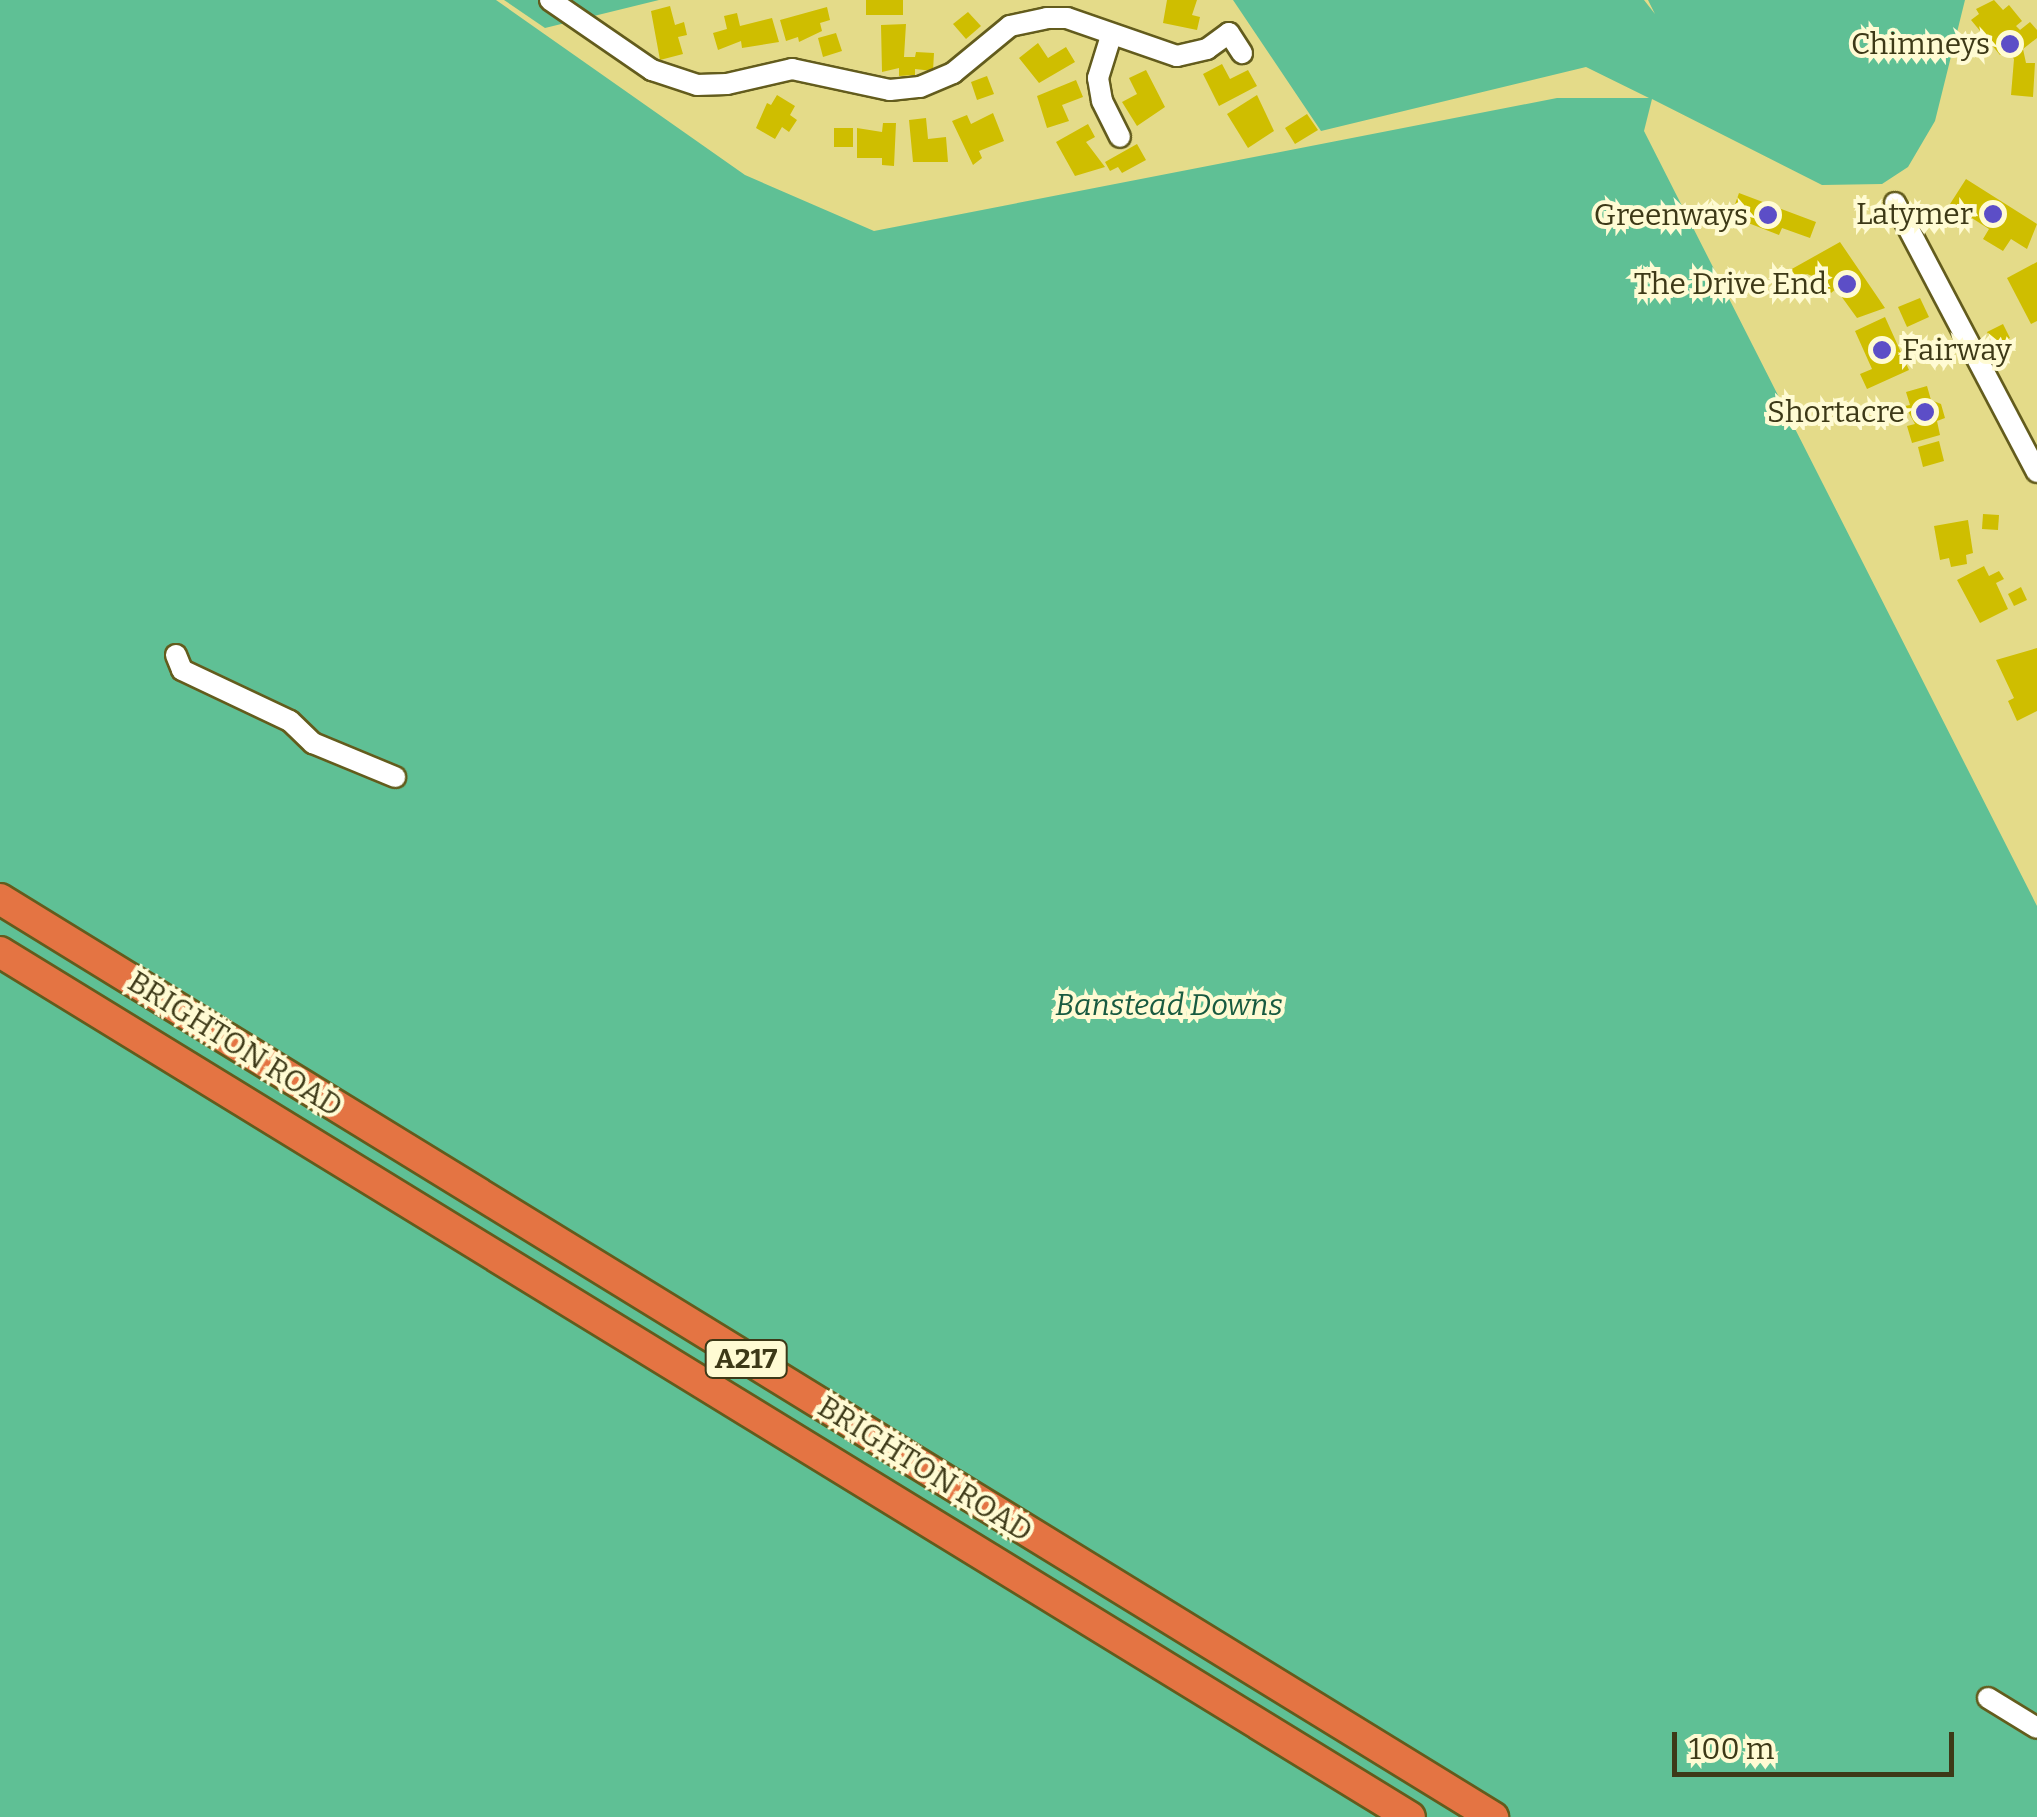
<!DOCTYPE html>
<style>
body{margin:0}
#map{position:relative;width:2037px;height:1817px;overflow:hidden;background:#e4db89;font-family:Bitter,serif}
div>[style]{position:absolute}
.green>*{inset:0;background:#5fc095}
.building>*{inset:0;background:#cfbe00}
.roads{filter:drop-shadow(2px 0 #635c1d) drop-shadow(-2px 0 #635c1d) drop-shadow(0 2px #635c1d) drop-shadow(0 -2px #635c1d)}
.minor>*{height:20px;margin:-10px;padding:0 10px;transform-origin:10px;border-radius:10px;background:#fff}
.highway>*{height:30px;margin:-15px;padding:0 15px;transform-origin:15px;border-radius:15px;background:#e47443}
.dots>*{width:28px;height:28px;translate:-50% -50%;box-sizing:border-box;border:5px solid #fffbd3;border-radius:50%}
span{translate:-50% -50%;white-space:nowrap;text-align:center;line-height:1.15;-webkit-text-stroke:8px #fffbd3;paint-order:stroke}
.shield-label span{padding:2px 8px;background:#fffbd3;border:2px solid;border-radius:8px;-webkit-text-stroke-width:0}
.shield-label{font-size:28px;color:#3d3917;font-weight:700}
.poi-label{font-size:30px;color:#3d3917}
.right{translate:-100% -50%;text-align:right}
.left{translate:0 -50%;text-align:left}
.park-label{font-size:30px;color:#185a40;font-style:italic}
.street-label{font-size:30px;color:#3d3917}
.scale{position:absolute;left:1672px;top:1732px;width:282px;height:45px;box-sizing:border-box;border:5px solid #3d3917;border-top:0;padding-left:12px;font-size:30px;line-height:35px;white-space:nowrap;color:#3d3917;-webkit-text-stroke:8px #fffbd3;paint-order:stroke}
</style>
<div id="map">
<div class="green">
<i style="clip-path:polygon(0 0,496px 0,745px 175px,874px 231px,1557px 98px,1649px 98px,1586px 67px,1321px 131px,1233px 0,1644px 0,1655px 14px,1648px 0,1965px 0,1935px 121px,1908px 167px,1882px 184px,1822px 185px,1652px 99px,1644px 131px,2037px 906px,2037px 1817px,0 1817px)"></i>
<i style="clip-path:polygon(504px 0,659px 0,545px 28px)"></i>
</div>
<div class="building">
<i style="clip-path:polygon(866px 0,903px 0,903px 15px,866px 15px)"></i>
<i style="clip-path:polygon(1167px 0,1197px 0,1192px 15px,1200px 17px,1197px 30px,1163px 23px)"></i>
<i style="clip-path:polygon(1994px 0,2003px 10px,2009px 5px,2022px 21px,2016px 26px,2020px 30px,2030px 22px,2037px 30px,2037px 38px,2023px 49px,2026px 63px,2035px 63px,2033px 97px,2011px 95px,2014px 59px,2006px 50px,2000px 55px,1971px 20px,1979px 14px,1976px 9px)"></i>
<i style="clip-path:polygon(670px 6px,675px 25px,684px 22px,687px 35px,678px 37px,683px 54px,660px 60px,651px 11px)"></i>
<i style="clip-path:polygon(827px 7px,830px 20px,820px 23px,822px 31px,799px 42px,798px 37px,786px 41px,780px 20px)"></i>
<i style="clip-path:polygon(968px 12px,981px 26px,966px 39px,953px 24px)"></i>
<i style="clip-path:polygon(737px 13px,740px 26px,772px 18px,779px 42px,742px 48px,741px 41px,718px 50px,713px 33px,727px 29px,724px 16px)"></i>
<i style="clip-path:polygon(906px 24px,904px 57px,915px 57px,916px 52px,934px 53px,933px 71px,915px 69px,915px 75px,899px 76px,899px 68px,882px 72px,881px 25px)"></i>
<i style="clip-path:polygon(836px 33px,842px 51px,823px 57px,818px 38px)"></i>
<i style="clip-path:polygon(1038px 43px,1048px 58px,1066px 47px,1075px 62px,1039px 83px,1019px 58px)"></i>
<i style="clip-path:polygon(1222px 64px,1230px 79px,1248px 70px,1257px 86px,1219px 106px,1203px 74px)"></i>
<i style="clip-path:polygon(1146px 70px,1165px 107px,1137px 126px,1122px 102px,1137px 94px,1129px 78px)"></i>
<i style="clip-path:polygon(987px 76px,994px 94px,977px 100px,971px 82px)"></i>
<i style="clip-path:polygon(1076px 80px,1083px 97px,1062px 105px,1069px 121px,1047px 128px,1037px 96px)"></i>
<i style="clip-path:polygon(777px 95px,795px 106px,790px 115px,797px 120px,789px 132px,782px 127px,775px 139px,756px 128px,767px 103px,771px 105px)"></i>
<i style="clip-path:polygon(1257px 95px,1274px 131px,1248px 148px,1227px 114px)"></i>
<i style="clip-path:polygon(993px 113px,1004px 141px,979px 151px,982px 158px,973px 165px,952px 121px,967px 115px,971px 124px)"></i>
<i style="clip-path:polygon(1307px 114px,1318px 130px,1295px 144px,1285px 128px)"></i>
<i style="clip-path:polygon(926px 118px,928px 139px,946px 137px,948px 162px,913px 162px,909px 120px)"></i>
<i style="clip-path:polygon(883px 123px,896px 123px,894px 166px,882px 165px,882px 158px,857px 158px,857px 128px,882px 132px)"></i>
<i style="clip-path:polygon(1088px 124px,1095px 137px,1086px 142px,1105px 167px,1075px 176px,1056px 142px)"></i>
<i style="clip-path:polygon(834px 128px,853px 128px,853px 147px,834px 147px)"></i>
<i style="clip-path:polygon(1137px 144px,1146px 160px,1122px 173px,1118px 167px,1110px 171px,1105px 162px)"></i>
<i style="clip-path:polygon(1966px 179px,2037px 224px,2027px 249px,2011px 239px,2003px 251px,1983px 239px,1989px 229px,1950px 204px)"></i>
<i style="clip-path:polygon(1739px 193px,1816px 222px,1810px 238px,1782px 228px,1779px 235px,1738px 219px,1741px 210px,1734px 207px)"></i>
<i style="clip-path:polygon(1840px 242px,1885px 308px,1857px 318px,1836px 289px,1831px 293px,1822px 280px,1807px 274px,1796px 278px,1790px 270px)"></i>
<i style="clip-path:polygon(2037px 262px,2037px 321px,2031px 324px,2007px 278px)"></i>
<i style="clip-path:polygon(1920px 298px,1929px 317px,1907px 327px,1898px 307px)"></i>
<i style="clip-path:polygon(1885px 317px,1909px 370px,1867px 389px,1860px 374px,1872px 369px,1855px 331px)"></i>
<i style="clip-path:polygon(2003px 324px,2010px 338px,1995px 346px,1987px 332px)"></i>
<i style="clip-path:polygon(1927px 386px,1931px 400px,1941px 404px,1945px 418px,1937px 421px,1940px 435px,1912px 443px,1907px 426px,1915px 424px,1905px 406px,1910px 405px,1906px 392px)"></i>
<i style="clip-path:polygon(1939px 441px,1944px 461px,1923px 467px,1918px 447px)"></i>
<i style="clip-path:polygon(1983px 514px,1999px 515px,1998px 530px,1982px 529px)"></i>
<i style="clip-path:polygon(1968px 520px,1973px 553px,1966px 555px,1967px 564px,1951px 567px,1949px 558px,1940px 560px,1934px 526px)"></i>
<i style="clip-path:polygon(1984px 566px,1989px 576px,1999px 571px,2004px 579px,1996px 583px,2008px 609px,1980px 623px,1957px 580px)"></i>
<i style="clip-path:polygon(2021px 587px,2027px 600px,2014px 606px,2008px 594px)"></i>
<i style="clip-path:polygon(2037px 648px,2037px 711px,2017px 721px,2008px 701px,2014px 698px,1996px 660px)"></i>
</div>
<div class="roads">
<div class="minor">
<i style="left:550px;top:0;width:124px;rotate:34.5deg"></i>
<i style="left:652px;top:70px;width:47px;rotate:18.4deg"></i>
<i style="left:697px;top:85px;width:30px;rotate:-2deg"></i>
<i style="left:727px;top:84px;width:67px;rotate:-13deg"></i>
<i style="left:792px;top:69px;width:100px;rotate:12.1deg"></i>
<i style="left:890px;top:90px;width:30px;rotate:-6deg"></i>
<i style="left:920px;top:87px;width:36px;rotate:-23deg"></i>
<i style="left:953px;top:73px;width:74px;rotate:-39.5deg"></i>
<i style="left:1010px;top:26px;width:38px;rotate:-12deg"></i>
<i style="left:1047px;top:18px;width:20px"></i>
<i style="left:1067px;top:18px;width:116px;rotate:19.1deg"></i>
<i style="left:1177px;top:56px;width:31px;rotate:-13deg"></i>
<i style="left:1207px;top:49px;width:27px;rotate:-36deg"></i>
<i style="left:1229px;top:33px;width:24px;rotate:57deg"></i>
<i style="left:1111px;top:36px;width:44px;rotate:107.2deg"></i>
<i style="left:1098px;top:78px;width:23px;rotate:80deg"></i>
<i style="left:1102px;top:101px;width:40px;rotate:63.4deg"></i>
<i style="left:1895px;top:203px;width:304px;rotate:62.2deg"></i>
<i style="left:176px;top:655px;width:16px;rotate:68deg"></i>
<i style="left:182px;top:670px;width:119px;rotate:25.3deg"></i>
<i style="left:290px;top:721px;width:32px;rotate:44deg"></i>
<i style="left:313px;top:743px;width:89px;rotate:22.5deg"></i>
<i style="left:1988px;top:1698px;width:57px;rotate:31.5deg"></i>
</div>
<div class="highway">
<i style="left:0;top:899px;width:1753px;rotate:31.59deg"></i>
<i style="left:0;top:952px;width:1654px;rotate:31.53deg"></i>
</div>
</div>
<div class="dots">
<i style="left:2010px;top:44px;background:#5c4ec7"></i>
<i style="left:1993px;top:214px;background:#5c4ec7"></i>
<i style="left:1768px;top:215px;background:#5c4ec7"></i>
<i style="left:1847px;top:284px;background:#5c4ec7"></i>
<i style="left:1882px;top:350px;background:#5c4ec7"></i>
<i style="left:1925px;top:412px;background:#5c4ec7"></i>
</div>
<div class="shield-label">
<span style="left:746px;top:1359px">A217</span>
</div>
<div class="poi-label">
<span class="right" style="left:1990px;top:44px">Chimneys</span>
<span class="right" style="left:1973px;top:214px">Latymer</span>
<span class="right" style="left:1748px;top:215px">Greenways</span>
<span class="right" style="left:1827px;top:284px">The Drive End</span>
<span class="left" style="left:1902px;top:350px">Fairway</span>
<span class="right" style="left:1905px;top:412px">Shortacre</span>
</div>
<div class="park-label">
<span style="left:1169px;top:1005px">Banstead Downs</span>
</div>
<div class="street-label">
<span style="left:235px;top:1044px;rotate:32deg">BRIGHTON ROAD</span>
<span style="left:925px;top:1469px;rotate:32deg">BRIGHTON ROAD</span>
</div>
<div class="scale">100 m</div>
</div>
